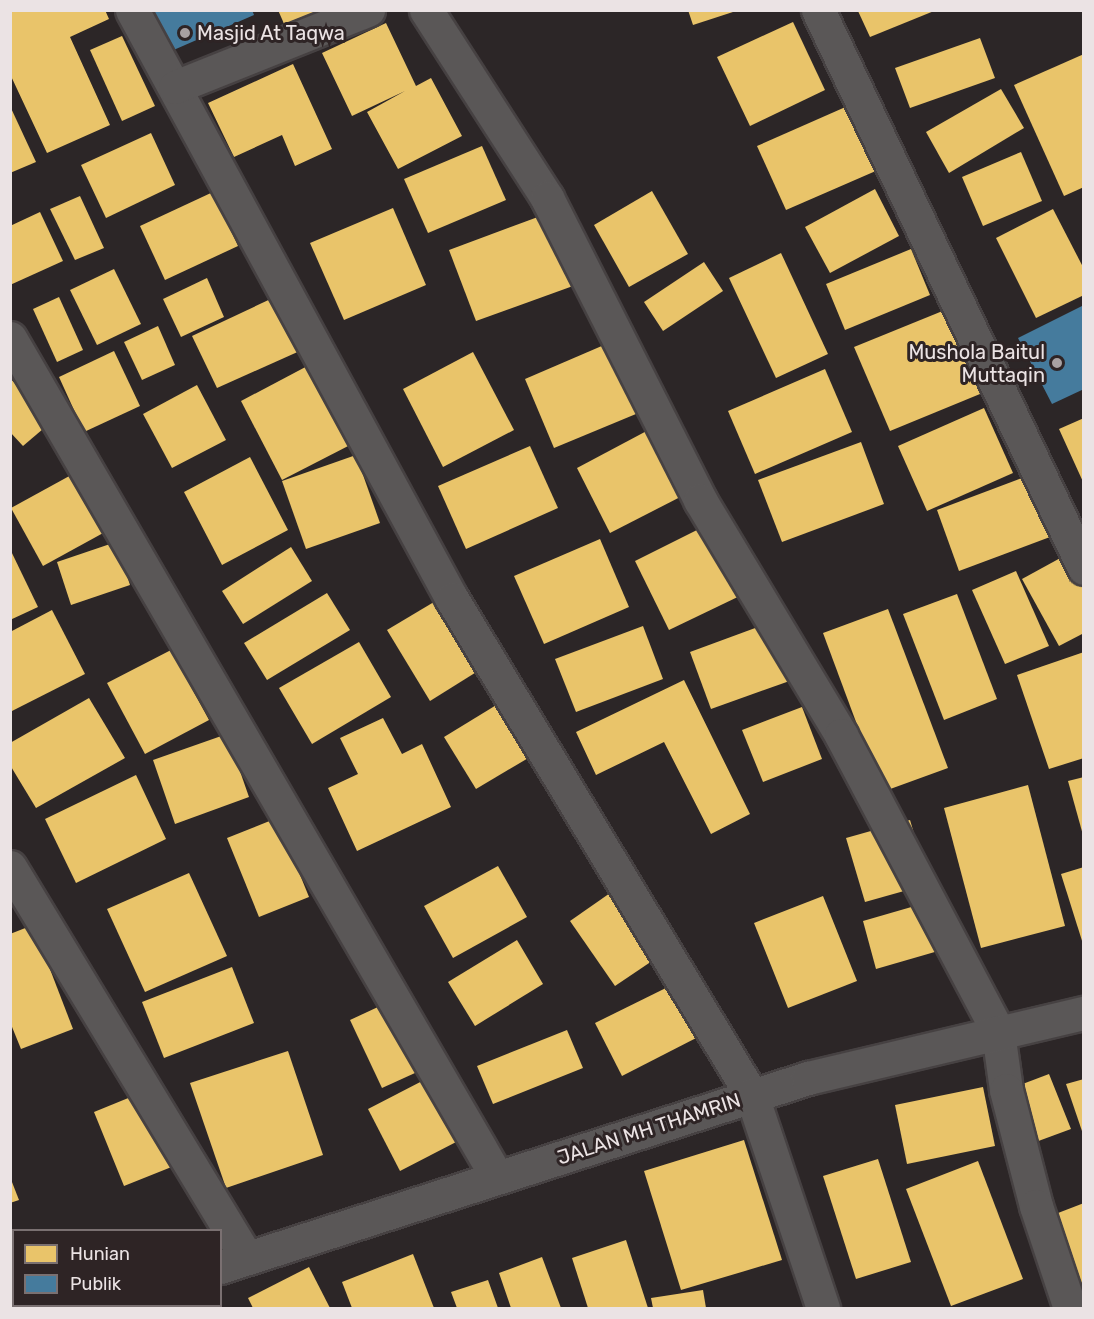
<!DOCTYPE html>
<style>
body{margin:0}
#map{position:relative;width:1094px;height:1319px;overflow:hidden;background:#2c2627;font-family:Rubik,sans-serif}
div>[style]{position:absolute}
.homes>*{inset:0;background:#e9c46a}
.public>*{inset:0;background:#457b9d}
.roads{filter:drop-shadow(2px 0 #464142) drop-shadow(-2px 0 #464142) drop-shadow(0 2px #464142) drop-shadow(0 -2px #464142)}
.minor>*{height:33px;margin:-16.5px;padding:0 16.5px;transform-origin:16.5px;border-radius:16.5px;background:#5a5757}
.dots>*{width:16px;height:16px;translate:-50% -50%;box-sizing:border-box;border:3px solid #2e2425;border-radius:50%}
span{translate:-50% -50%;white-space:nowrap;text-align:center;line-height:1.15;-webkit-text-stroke:6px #2e2425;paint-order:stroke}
.poi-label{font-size:20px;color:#ebe3e4}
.left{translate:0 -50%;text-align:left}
.right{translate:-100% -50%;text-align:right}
.street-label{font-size:20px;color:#ebe3e4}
.frame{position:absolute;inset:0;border:12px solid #ebe3e4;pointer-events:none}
.legend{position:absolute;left:12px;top:1229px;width:210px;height:78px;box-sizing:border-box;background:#2e2425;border:2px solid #7a7071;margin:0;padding:8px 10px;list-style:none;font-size:18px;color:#ebe3e4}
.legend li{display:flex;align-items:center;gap:12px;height:30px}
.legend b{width:30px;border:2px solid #7a7071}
</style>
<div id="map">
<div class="homes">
<i style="clip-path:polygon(10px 10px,105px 10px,109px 19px,70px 37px,110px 125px,47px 153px,10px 74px)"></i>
<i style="clip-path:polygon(278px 10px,337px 10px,288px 33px)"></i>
<i style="clip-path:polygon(688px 10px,736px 10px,736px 11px,693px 25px)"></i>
<i style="clip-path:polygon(858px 11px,934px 11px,870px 37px)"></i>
<i style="clip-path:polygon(793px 22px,825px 90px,750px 126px,717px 57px)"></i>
<i style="clip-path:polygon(386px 23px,416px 86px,431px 78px,462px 136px,398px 169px,367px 112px,405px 91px,352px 116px,322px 53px)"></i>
<i style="clip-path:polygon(122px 36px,155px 106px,122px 121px,90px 50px)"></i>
<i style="clip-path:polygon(980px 38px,995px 78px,910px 108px,895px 68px)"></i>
<i style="clip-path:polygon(1084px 54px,1084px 187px,1064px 196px,1014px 85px)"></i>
<i style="clip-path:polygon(293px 64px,332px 149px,295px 166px,282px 135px,234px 157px,208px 103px)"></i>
<i style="clip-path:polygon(1001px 89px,1024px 128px,949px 173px,926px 132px)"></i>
<i style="clip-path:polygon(850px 105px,878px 170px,786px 210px,757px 146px)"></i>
<i style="clip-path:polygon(10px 106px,36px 162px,10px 173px)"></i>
<i style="clip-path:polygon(151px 133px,175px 185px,106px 218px,81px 165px)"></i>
<i style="clip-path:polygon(482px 146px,506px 200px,428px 233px,404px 179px)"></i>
<i style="clip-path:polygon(1021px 152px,1042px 201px,983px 226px,962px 177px)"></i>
<i style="clip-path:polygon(875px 189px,899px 236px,830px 273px,805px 227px)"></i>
<i style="clip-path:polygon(652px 191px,688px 254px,629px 287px,594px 225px)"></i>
<i style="clip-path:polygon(213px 192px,238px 246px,165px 280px,140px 226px)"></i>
<i style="clip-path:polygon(80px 196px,104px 248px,75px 260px,50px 209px)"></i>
<i style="clip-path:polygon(393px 208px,426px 285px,344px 320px,310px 243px)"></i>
<i style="clip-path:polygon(1053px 209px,1084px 269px,1084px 295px,1036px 318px,996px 238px)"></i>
<i style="clip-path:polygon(40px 212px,63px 261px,10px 285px,10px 226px)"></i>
<i style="clip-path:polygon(546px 214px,573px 286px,476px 321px,449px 250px)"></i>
<i style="clip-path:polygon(911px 249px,930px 295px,845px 330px,826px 284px)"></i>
<i style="clip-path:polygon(781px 253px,828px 354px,776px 378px,729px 278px)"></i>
<i style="clip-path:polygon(704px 262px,723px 291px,663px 331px,644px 302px)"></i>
<i style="clip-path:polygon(114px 269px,141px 324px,97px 345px,70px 290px)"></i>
<i style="clip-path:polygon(207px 278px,224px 317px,181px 337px,163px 299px)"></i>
<i style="clip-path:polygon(277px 296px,302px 350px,217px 388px,192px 336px)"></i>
<i style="clip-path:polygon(59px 297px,83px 350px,57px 362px,33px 309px)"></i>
<i style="clip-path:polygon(945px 310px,980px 394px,890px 431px,854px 347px)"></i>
<i style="clip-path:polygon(158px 326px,175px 365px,142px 380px,124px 342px)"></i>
<i style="clip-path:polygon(618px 339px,648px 409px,554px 448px,525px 379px)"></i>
<i style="clip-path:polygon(114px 351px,140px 406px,84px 432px,59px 377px)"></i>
<i style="clip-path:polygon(473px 352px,514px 430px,443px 467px,403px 389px)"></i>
<i style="clip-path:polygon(313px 363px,354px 443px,282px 480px,241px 401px)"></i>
<i style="clip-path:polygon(825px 369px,852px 432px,755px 474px,728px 411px)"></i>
<i style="clip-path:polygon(10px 378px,50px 423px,23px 446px,10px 432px)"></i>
<i style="clip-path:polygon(197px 385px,226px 440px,172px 468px,143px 414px)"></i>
<i style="clip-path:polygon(984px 408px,1013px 473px,927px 511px,898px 446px)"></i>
<i style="clip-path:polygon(1084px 418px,1084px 484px,1059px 429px)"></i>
<i style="clip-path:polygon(656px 426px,690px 492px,610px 533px,577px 468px)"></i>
<i style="clip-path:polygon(861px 442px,884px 504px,782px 542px,758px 480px)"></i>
<i style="clip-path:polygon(530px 446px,558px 508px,466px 549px,438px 486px)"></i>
<i style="clip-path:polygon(356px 455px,380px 523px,306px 549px,282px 481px)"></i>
<i style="clip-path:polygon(250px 457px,288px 530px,222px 565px,184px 492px)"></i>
<i style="clip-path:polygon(73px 474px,105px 532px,43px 566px,11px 508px)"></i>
<i style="clip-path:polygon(1027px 476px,1050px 537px,959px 571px,937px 510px)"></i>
<i style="clip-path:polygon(711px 523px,746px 593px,669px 630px,635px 561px)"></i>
<i style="clip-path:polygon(600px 539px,629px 607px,544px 644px,514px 576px)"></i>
<i style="clip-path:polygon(116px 542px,130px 585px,71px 605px,57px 562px)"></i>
<i style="clip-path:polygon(291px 547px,312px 581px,243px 624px,222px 591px)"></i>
<i style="clip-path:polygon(10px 549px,38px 607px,10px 620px)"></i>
<i style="clip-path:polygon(1064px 556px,1084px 591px,1084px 633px,1059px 646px,1022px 579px)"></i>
<i style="clip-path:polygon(1016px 571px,1049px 646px,1005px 664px,972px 590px)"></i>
<i style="clip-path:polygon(327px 593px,350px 630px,267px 680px,244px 643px)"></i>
<i style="clip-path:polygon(957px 594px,997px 699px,944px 720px,903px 614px)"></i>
<i style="clip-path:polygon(444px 596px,486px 666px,430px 701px,387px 630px)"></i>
<i style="clip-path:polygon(888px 609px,948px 768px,882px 792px,823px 633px)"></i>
<i style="clip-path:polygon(52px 610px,85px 674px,10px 712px,10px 632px)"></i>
<i style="clip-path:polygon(777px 620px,798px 678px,711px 709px,690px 652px)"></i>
<i style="clip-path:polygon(643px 626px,663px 679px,576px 712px,555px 659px)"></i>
<i style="clip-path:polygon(359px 642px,391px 697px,312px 744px,279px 688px)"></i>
<i style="clip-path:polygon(171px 650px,209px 720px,145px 754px,107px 683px)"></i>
<i style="clip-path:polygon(1084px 652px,1084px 758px,1049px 769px,1017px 675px)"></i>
<i style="clip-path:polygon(684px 680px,750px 814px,711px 834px,664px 742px,596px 775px,576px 732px)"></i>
<i style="clip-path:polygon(89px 698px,125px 758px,36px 808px,10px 765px,10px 743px)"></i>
<i style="clip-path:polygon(498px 704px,530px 757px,476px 789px,444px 737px)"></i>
<i style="clip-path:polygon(802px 707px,822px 759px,763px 782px,742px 730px)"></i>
<i style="clip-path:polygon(383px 718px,402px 754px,422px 744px,451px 807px,357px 851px,328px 788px,358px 774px,340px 738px)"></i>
<i style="clip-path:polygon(227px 734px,249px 797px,175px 824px,153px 760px)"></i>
<i style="clip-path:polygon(136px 775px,166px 839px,76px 883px,45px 819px)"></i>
<i style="clip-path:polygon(1084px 777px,1084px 835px,1083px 835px,1068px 781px)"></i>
<i style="clip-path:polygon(1028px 785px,1065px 926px,981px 948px,944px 808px)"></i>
<i style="clip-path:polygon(277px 818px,309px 897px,259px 917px,227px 838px)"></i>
<i style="clip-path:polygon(910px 820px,929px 884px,865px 902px,846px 838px)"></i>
<i style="clip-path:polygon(498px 866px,527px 917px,453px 958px,424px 906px)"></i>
<i style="clip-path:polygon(1084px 867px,1084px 944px,1083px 944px,1061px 874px)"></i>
<i style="clip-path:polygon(189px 873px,227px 956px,145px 992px,107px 909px)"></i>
<i style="clip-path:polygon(613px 891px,658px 957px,615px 986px,570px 921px)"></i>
<i style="clip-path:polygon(823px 896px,857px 981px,788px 1008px,754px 923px)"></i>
<i style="clip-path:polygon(939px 899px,952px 947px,876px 969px,863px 921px)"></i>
<i style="clip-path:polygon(33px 925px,73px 1029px,21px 1049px,10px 1022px,10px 934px)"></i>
<i style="clip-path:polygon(517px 940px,543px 984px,475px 1026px,448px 982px)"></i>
<i style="clip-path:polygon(232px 967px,254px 1023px,164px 1058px,142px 1002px)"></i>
<i style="clip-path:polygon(676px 983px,702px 1035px,622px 1076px,595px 1023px)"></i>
<i style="clip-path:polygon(393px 1000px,426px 1068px,382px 1088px,350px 1020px)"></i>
<i style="clip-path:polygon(567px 1030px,583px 1068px,493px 1104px,477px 1066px)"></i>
<i style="clip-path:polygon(288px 1051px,323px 1155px,226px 1188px,190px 1083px)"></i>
<i style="clip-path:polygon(1049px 1074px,1071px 1129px,1033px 1143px,1012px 1088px)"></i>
<i style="clip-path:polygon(428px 1078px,460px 1140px,400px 1171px,368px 1109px)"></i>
<i style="clip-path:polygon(1084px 1079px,1084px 1133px,1083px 1134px,1066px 1084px)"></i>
<i style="clip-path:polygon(983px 1087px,995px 1146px,907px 1164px,895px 1105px)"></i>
<i style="clip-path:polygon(143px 1092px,174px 1166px,124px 1186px,94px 1112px)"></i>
<i style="clip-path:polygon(744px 1140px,782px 1260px,681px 1290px,644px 1171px)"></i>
<i style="clip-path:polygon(878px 1159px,911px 1262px,856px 1279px,823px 1176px)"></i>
<i style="clip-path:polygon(978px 1161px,1023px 1279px,951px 1306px,906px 1189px)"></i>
<i style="clip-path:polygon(10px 1177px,19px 1200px,10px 1203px)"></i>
<i style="clip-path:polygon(1084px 1203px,1084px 1290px,1075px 1293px,1045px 1218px)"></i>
<i style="clip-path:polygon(626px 1240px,648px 1308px,588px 1308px,572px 1258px)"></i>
<i style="clip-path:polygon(413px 1254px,434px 1308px,352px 1308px,342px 1282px)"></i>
<i style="clip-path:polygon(542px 1257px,561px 1308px,511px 1308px,499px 1273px)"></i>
<i style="clip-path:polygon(309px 1267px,330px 1308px,253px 1308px,248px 1298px)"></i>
<i style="clip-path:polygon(488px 1280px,498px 1308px,457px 1308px,451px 1292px)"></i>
<i style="clip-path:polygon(703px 1290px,706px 1308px,653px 1308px,651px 1298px)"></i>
</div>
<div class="public">
<i style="clip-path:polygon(147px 10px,252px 10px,254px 15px,169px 52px)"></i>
<i style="clip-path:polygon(1084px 305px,1084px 389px,1052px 404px,1018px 338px)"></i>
</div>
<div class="roads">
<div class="minor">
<i style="left:132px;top:10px;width:670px;rotate:61.49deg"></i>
<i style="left:452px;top:599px;width:581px;rotate:58.88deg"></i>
<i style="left:752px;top:1096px;width:224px;rotate:71.5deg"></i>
<i style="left:426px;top:10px;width:224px;rotate:57.2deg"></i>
<i style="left:547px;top:198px;width:339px;rotate:63.1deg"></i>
<i style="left:700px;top:500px;width:274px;rotate:59deg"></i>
<i style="left:841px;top:735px;width:336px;rotate:62.1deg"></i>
<i style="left:998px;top:1032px;width:59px;rotate:82.1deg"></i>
<i style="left:1006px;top:1090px;width:120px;rotate:75.5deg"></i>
<i style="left:1036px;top:1206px;width:108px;rotate:71.6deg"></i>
<i style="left:818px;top:10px;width:618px;rotate:64.51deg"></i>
<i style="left:175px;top:87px;width:208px;rotate:-21.8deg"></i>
<i style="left:10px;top:338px;width:970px;rotate:59.87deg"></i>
<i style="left:10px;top:867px;width:457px;rotate:58.8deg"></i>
<i style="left:220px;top:1267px;width:618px;rotate:-17.82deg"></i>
<i style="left:808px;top:1078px;width:284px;rotate:-13.3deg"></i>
<i style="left:96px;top:1308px;width:9px;rotate:-13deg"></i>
</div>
</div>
<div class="dots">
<i style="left:185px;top:33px;background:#a8a1a2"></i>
<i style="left:1057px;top:363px;background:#a8a1a2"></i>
</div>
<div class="poi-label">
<span class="left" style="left:197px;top:33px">Masjid At Taqwa</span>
<span class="right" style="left:1045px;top:364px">Mushola Baitul<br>Muttaqin</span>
</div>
<div class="street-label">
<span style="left:649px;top:1129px;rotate:-18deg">JALAN MH THAMRIN</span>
</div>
<div class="frame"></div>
<ul class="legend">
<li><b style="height:16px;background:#e9c46a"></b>Hunian</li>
<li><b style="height:16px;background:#457b9d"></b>Publik</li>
</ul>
</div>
